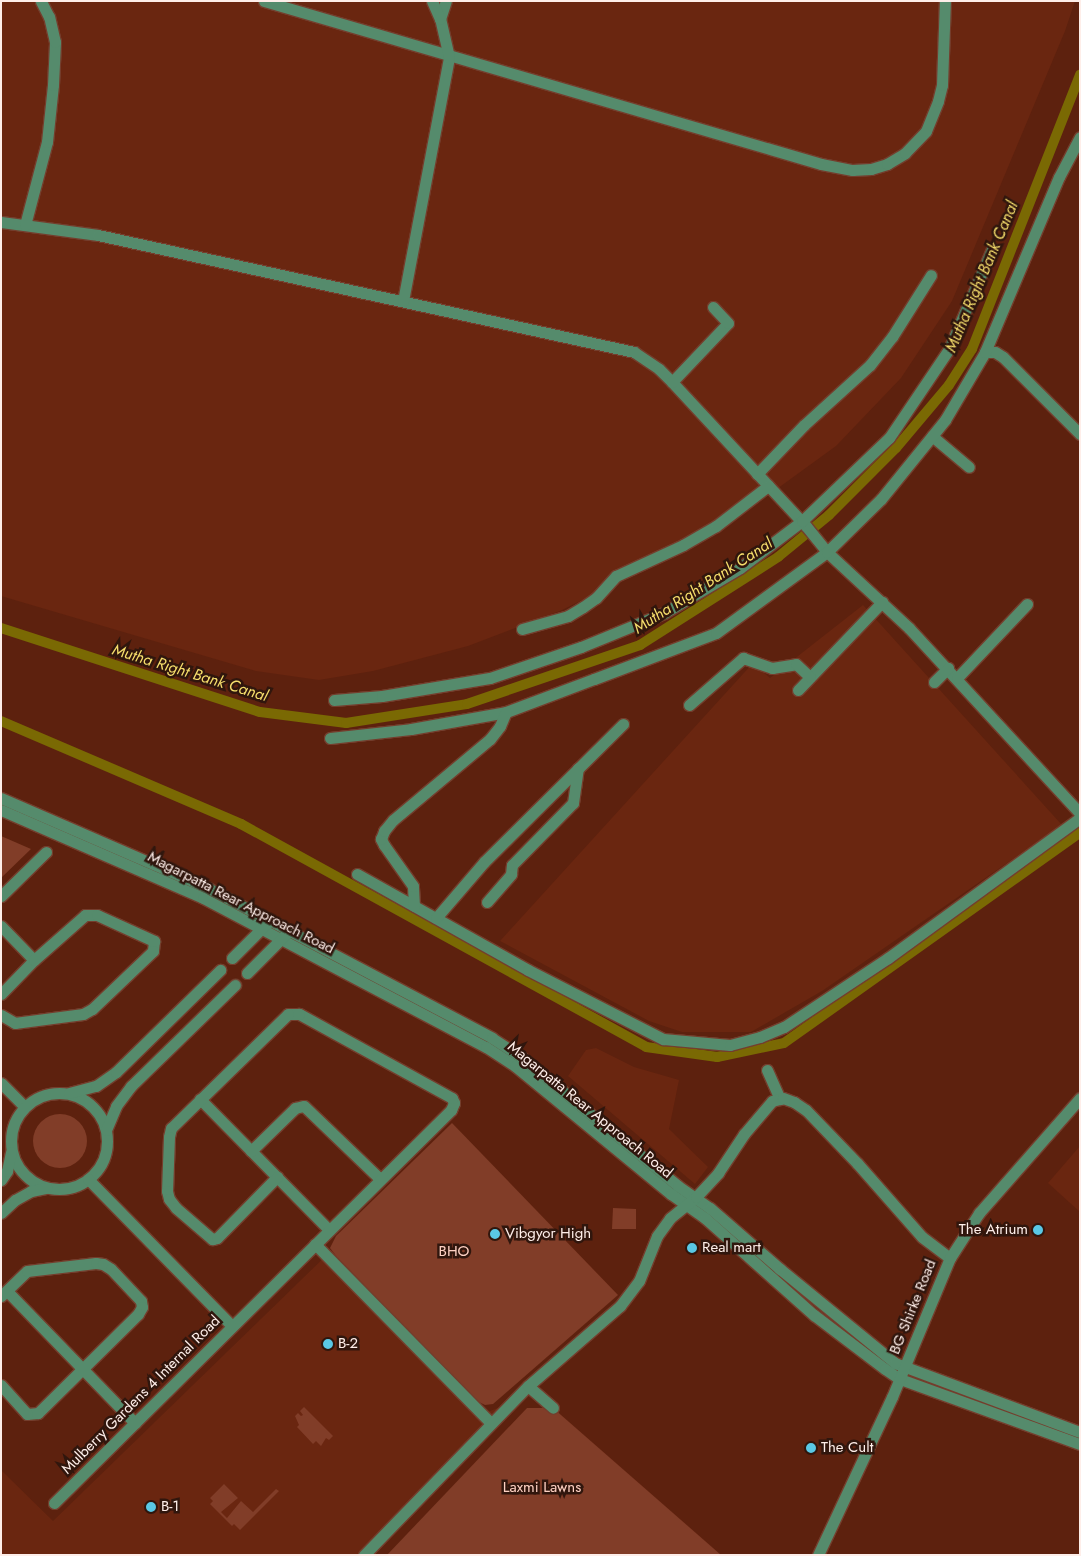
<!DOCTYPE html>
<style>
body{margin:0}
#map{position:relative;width:1081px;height:1556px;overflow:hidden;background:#5d210e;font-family:Jost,sans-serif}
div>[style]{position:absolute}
.built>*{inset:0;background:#6a2610}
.green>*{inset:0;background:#813d28}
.round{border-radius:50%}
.canal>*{height:10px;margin:-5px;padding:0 5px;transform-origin:5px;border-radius:5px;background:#7a6903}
.roads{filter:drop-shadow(1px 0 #743e2d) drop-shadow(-1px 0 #743e2d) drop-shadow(0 1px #743e2d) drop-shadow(0 -1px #743e2d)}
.minor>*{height:11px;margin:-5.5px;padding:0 5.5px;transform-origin:5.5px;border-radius:5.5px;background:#558b6c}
.minor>.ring{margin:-5.5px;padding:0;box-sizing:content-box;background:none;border:11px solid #558b6c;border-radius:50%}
.dots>*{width:14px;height:14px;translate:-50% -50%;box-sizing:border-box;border:2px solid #30160d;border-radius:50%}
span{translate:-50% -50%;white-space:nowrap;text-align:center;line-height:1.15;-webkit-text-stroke:5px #30160d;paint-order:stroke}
.street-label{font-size:15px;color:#feeee9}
.poi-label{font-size:15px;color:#feeee9}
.right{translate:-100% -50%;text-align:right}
.left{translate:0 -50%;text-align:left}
.park-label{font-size:15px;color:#fed1c3}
.water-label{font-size:16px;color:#f6de6c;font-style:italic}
.frame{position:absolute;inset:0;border:2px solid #feeee9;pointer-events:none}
</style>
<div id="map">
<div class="built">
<i style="clip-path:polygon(1px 1px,1075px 1px,1065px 31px,952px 301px,901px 378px,836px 446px,711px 537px,560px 611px,468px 646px,373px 671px,319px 680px,256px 671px,1px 596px)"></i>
<i style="clip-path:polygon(863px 605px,1062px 825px,822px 991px,751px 1032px,682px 1032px,649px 1021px,500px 941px,753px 663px,770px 678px)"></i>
<i style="clip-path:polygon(596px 1048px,634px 1067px,679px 1080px,669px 1129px,708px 1167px,695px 1184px,568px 1076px,586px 1050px)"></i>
<i style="clip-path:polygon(1080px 1146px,1080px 1212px,1048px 1183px)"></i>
<i style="clip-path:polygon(344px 1244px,475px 1417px,500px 1407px,369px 1555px,1px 1555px,1px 1470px,53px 1521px,337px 1245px)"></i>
</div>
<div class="green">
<i style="clip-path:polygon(1px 836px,31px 849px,1px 878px)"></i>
<i class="round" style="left:33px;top:1114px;width:54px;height:54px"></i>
<i style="clip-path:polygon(452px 1123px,618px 1295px,493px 1404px,485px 1405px,477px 1401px,337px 1257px,330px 1248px,336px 1236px)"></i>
<i style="clip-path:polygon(613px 1208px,636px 1209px,636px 1229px,612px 1229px)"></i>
<i style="clip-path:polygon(304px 1407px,333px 1436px,329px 1440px,326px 1438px,321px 1446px,316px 1441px,313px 1444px,297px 1427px,299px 1425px,295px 1416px,298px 1413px,301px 1416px,303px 1415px,300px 1411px)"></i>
<i style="clip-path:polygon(527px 1408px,553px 1408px,721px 1555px,387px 1555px)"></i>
<i style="clip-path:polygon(224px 1484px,238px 1498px,221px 1512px,227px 1518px,241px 1501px,253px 1512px,276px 1489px,279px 1491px,240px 1530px,234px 1524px,232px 1526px,210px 1504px,213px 1501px,210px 1498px)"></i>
</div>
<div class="canal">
<i style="left:1px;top:628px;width:272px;rotate:18deg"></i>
<i style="left:260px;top:712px;width:87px;rotate:7.3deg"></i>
<i style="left:346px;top:723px;width:122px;rotate:-8.9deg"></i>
<i style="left:467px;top:704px;width:183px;rotate:-18.8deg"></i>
<i style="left:640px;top:645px;width:164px;rotate:-32.5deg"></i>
<i style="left:778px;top:557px;width:66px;rotate:-39.5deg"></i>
<i style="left:829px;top:515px;width:95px;rotate:-45deg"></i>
<i style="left:896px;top:448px;width:82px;rotate:-49.9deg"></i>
<i style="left:949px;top:385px;width:43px;rotate:-57.4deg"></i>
<i style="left:972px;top:349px;width:295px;rotate:-68.5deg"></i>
<i style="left:1px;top:721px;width:261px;rotate:23.2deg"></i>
<i style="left:241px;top:824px;width:462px;rotate:28.8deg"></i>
<i style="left:646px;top:1047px;width:72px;rotate:8deg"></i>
<i style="left:717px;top:1057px;width:68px;rotate:-11.8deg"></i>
<i style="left:784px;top:1043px;width:363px;rotate:-35.4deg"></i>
</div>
<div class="roads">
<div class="minor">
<i style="left:264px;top:1px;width:580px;rotate:16.31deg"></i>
<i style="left:821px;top:164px;width:32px;rotate:11deg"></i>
<i style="left:852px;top:170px;width:19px;rotate:-3deg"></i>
<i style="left:871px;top:169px;width:17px;rotate:-17deg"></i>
<i style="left:887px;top:164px;width:21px;rotate:-31deg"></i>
<i style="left:905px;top:153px;width:30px;rotate:-46deg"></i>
<i style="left:926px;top:131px;width:32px;rotate:-68deg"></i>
<i style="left:938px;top:101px;width:16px;rotate:-76deg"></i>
<i style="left:942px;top:85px;width:84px;rotate:-88deg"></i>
<i style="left:440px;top:19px;width:19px;rotate:-72deg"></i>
<i style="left:1px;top:222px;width:98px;rotate:7.6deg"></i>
<i style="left:98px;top:235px;width:549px;rotate:12.31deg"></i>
<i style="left:634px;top:352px;width:30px;rotate:34deg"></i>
<i style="left:659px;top:369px;width:18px;rotate:45deg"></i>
<i style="left:672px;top:382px;width:197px;rotate:47.1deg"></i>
<i style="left:806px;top:526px;width:33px;rotate:51deg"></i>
<i style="left:827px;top:552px;width:112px;rotate:42.8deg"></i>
<i style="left:909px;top:628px;width:252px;rotate:47.3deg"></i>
<i style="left:25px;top:225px;width:86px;rotate:-75.2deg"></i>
<i style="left:47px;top:142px;width:57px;rotate:-84deg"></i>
<i style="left:53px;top:85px;width:43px;rotate:-87.3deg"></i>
<i style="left:55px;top:42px;width:26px;rotate:-103deg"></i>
<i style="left:49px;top:17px;width:18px;rotate:-117deg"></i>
<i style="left:403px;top:301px;width:248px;rotate:-79.3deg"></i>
<i style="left:449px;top:57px;width:39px;rotate:-103deg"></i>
<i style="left:440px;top:19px;width:20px;rotate:-114deg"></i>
<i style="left:985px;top:352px;width:10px"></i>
<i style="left:995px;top:352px;width:9px;rotate:32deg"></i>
<i style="left:1003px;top:357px;width:109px;rotate:45deg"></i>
<i style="left:672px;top:382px;width:81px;rotate:-46.5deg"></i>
<i style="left:728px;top:323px;width:22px;rotate:-133deg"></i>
<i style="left:932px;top:436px;width:48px;rotate:40deg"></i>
<i style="left:757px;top:474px;width:68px;rotate:-46.2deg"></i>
<i style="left:804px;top:425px;width:89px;rotate:-42.3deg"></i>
<i style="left:870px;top:365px;width:36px;rotate:-52deg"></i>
<i style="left:892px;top:337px;width:73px;rotate:-57.8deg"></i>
<i style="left:522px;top:629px;width:48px;rotate:-15.8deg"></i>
<i style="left:568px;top:616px;width:17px;rotate:-31deg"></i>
<i style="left:583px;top:607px;width:16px;rotate:-35deg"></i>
<i style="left:596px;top:598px;width:30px;rotate:-48deg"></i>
<i style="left:616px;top:576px;width:74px;rotate:-24.8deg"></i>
<i style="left:683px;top:545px;width:38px;rotate:-30deg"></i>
<i style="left:716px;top:526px;width:66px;rotate:-37.6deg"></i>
<i style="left:957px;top:678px;width:102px;rotate:-46.6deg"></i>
<i style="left:934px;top:682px;width:20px;rotate:-45deg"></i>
<i style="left:798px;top:690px;width:122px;rotate:-46.3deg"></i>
<i style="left:334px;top:700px;width:48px;rotate:-4.8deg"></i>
<i style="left:382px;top:696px;width:109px;rotate:-9.5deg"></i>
<i style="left:490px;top:678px;width:96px;rotate:-18.8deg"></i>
<i style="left:581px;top:647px;width:90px;rotate:-22.3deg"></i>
<i style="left:664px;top:613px;width:88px;rotate:-30.6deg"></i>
<i style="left:740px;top:568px;width:78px;rotate:-37.2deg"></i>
<i style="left:802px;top:521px;width:120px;rotate:-43.7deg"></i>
<i style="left:889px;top:438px;width:107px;rotate:-56deg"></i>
<i style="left:949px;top:349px;width:109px;rotate:-66.7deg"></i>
<i style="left:689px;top:705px;width:72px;rotate:-41deg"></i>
<i style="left:743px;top:658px;width:31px;rotate:19deg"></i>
<i style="left:772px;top:668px;width:24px;rotate:-9deg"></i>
<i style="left:796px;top:664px;width:19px;rotate:43deg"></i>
<i style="left:330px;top:738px;width:81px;rotate:-6.3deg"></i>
<i style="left:411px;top:729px;width:97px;rotate:-10.1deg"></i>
<i style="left:506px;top:712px;width:94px;rotate:-20.6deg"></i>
<i style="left:594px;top:679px;width:130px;rotate:-20.7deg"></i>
<i style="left:716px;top:633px;width:137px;rotate:-36.1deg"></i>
<i style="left:827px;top:552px;width:76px;rotate:-44.5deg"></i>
<i style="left:881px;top:499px;width:102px;rotate:-51deg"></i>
<i style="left:945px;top:420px;width:79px;rotate:-59.5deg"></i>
<i style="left:985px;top:352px;width:190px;rotate:-67.1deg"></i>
<i style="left:1059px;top:177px;width:45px;rotate:-62.3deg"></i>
<i style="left:1px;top:798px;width:226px;rotate:23.5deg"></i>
<i style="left:208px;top:888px;width:321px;rotate:27.8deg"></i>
<i style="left:492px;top:1038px;width:35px;rotate:33deg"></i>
<i style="left:521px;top:1057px;width:203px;rotate:39.4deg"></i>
<i style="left:678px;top:1186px;width:39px;rotate:35deg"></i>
<i style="left:710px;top:1208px;width:93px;rotate:41.1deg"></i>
<i style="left:780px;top:1269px;width:149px;rotate:39.3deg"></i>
<i style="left:895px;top:1363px;width:197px;rotate:20.5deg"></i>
<i style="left:1px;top:810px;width:220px;rotate:23.5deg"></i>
<i style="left:203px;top:898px;width:320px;rotate:27.8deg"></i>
<i style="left:486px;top:1047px;width:35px;rotate:33deg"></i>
<i style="left:515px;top:1066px;width:202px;rotate:39.4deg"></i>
<i style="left:671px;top:1194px;width:42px;rotate:35.2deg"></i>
<i style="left:705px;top:1218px;width:146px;rotate:41.7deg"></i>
<i style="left:814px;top:1315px;width:89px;rotate:37.3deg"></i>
<i style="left:885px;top:1369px;width:18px;rotate:34deg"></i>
<i style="left:900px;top:1379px;width:191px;rotate:19.9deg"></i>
<i style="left:357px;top:874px;width:196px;rotate:29.3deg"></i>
<i style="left:528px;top:970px;width:152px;rotate:27.1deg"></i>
<i style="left:663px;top:1039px;width:67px;rotate:5.1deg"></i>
<i style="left:730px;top:1045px;width:31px;rotate:-15deg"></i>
<i style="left:760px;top:1037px;width:26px;rotate:-23deg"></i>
<i style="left:784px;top:1027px;width:125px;rotate:-33.6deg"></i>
<i style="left:888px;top:958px;width:238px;rotate:-36.1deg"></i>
<i style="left:1px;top:896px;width:63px;rotate:-44.4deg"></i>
<i style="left:487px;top:902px;width:37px;rotate:-49deg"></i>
<i style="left:511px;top:874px;width:9px;rotate:-84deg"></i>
<i style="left:512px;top:865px;width:87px;rotate:-45.5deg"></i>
<i style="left:573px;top:803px;width:35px;rotate:-82deg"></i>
<i style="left:414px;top:906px;width:20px;rotate:-93deg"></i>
<i style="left:413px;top:886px;width:50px;rotate:-125.3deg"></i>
<i style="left:384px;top:845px;width:7px;rotate:-117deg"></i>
<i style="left:381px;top:839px;width:9px;rotate:-69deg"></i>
<i style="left:384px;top:831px;width:14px;rotate:-51deg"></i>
<i style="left:393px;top:820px;width:126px;rotate:-39.9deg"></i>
<i style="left:490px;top:739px;width:16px;rotate:-52deg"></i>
<i style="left:500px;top:726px;width:15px;rotate:-67deg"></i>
<i style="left:436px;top:918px;width:74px;rotate:-49.4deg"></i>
<i style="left:484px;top:862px;width:196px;rotate:-44.8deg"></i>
<i style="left:1px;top:926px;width:47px;rotate:45.9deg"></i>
<i style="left:232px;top:958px;width:48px;rotate:-45deg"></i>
<i style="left:247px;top:973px;width:57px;rotate:-45deg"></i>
<i style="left:1px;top:994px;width:47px;rotate:-45.9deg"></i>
<i style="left:34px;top:960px;width:68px;rotate:-41.4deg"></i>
<i style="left:85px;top:915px;width:12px"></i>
<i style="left:97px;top:915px;width:63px;rotate:24.5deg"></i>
<i style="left:154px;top:941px;width:10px;rotate:96deg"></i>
<i style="left:153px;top:951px;width:84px;rotate:136.4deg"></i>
<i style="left:92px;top:1009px;width:10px;rotate:151deg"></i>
<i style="left:83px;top:1014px;width:69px;rotate:172.5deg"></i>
<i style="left:15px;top:1023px;width:16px;rotate:-150deg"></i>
<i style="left:767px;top:1070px;width:32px;rotate:66deg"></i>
<i style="left:1px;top:1083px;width:33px;rotate:45deg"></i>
<i class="ring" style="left:11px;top:1093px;width:85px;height:85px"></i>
<i style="left:69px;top:1093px;width:28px;rotate:-15deg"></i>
<i style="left:96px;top:1086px;width:24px;rotate:-35deg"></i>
<i style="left:116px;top:1072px;width:146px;rotate:-44.4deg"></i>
<i style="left:200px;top:1099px;width:184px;rotate:45.4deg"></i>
<i style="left:106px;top:1130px;width:26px;rotate:-67deg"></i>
<i style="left:116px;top:1106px;width:25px;rotate:-53deg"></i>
<i style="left:131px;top:1086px;width:145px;rotate:-44.2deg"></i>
<i style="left:251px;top:1151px;width:62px;rotate:-44.3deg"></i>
<i style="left:295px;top:1108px;width:9px;rotate:-13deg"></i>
<i style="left:304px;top:1106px;width:105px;rotate:43.8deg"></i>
<i style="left:88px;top:1179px;width:206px;rotate:45.6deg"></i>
<i style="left:1px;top:1180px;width:11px;rotate:-56deg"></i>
<i style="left:7px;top:1171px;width:19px;rotate:-78deg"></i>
<i style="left:1px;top:1213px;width:19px;rotate:-43deg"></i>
<i style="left:15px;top:1200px;width:18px;rotate:-29deg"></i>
<i style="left:31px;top:1191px;width:16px;rotate:-11deg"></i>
<i style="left:315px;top:1244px;width:251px;rotate:45.5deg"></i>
<i style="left:7px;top:1291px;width:184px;rotate:45.9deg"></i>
<i style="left:1px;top:1296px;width:36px;rotate:-44deg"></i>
<i style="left:27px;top:1271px;width:69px;rotate:-6.6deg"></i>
<i style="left:96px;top:1263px;width:7px;rotate:8deg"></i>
<i style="left:103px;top:1264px;width:9px;rotate:32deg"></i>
<i style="left:111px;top:1269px;width:44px;rotate:46.8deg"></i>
<i style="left:141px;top:1301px;width:6px;rotate:81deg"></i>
<i style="left:142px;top:1307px;width:8px;rotate:120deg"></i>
<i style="left:138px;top:1314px;width:141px;rotate:135.3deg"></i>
<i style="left:38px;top:1413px;width:11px;rotate:175deg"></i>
<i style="left:27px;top:1414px;width:39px;rotate:-132deg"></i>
<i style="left:528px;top:1386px;width:33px;rotate:41deg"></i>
<i style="left:54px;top:1503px;width:559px;rotate:-44.71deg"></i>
<i style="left:451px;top:1110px;width:8px;rotate:-67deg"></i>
<i style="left:454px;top:1103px;width:5px;rotate:-112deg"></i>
<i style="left:452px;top:1098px;width:175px;rotate:-151.2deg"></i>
<i style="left:299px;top:1014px;width:11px;rotate:180deg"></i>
<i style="left:288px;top:1014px;width:163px;rotate:135.7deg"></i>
<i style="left:171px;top:1128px;width:9px;rotate:103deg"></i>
<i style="left:169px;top:1137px;width:54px;rotate:92.1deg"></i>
<i style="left:167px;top:1191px;width:8px;rotate:76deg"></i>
<i style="left:169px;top:1199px;width:11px;rotate:52deg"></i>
<i style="left:176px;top:1208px;width:48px;rotate:40.7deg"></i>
<i style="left:212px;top:1239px;width:5px;rotate:-11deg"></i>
<i style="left:217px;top:1238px;width:86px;rotate:-45.5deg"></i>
<i style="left:364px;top:1555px;width:235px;rotate:-45.9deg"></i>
<i style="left:528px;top:1386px;width:122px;rotate:-41deg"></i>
<i style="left:620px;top:1306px;width:31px;rotate:-53deg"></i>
<i style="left:639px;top:1281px;width:48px;rotate:-68.2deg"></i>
<i style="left:657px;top:1236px;width:22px;rotate:-54deg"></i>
<i style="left:670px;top:1218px;width:33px;rotate:-39deg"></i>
<i style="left:696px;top:1197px;width:33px;rotate:-47deg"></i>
<i style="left:718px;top:1173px;width:47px;rotate:-56.3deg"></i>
<i style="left:744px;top:1134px;width:43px;rotate:-49.7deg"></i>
<i style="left:772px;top:1101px;width:11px;rotate:-15deg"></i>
<i style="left:783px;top:1098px;width:12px;rotate:20deg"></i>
<i style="left:794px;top:1102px;width:14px;rotate:34deg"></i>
<i style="left:806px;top:1110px;width:74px;rotate:46.1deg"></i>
<i style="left:857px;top:1163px;width:98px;rotate:48.7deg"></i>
<i style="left:922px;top:1237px;width:35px;rotate:37deg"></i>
<i style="left:818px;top:1555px;width:174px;rotate:-64.9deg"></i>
<i style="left:892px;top:1397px;width:151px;rotate:-67.4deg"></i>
<i style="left:950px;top:1258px;width:54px;rotate:-57.2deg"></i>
<i style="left:979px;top:1213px;width:153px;rotate:-48.7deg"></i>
</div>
</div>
<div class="dots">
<i style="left:1038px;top:1230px;background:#5ac8e5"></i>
<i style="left:495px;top:1234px;background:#5ac8e5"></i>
<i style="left:692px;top:1248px;background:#5ac8e5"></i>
<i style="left:328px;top:1344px;background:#5ac8e5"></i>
<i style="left:811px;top:1448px;background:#5ac8e5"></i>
<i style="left:151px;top:1507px;background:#5ac8e5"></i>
</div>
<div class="street-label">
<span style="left:241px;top:903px;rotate:27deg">Magarpatta Rear Approach Road</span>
<span style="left:590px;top:1110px;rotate:39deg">Magarpatta Rear Approach Road</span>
<span style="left:913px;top:1307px;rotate:-68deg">BG Shirke Road</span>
<span style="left:141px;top:1395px;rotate:-45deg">Mulberry Gardens 4 Internal Road</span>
</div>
<div class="poi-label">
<span class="right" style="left:1028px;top:1230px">The Atrium</span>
<span class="left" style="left:505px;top:1234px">Vibgyor High</span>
<span class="left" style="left:702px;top:1248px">Real mart</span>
<span class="left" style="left:338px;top:1344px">B-2</span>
<span class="left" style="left:821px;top:1448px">The Cult</span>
<span class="left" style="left:161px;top:1507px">B-1</span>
</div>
<div class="park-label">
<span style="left:454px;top:1252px">BHO</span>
<span style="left:542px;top:1488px">Laxmi Lawns</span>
</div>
<div class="water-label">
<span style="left:982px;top:277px;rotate:-67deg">Mutha Right Bank Canal</span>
<span style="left:703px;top:586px;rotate:-33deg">Mutha Right Bank Canal</span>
<span style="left:190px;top:673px;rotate:17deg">Mutha Right Bank Canal</span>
</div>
<div class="frame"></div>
</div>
